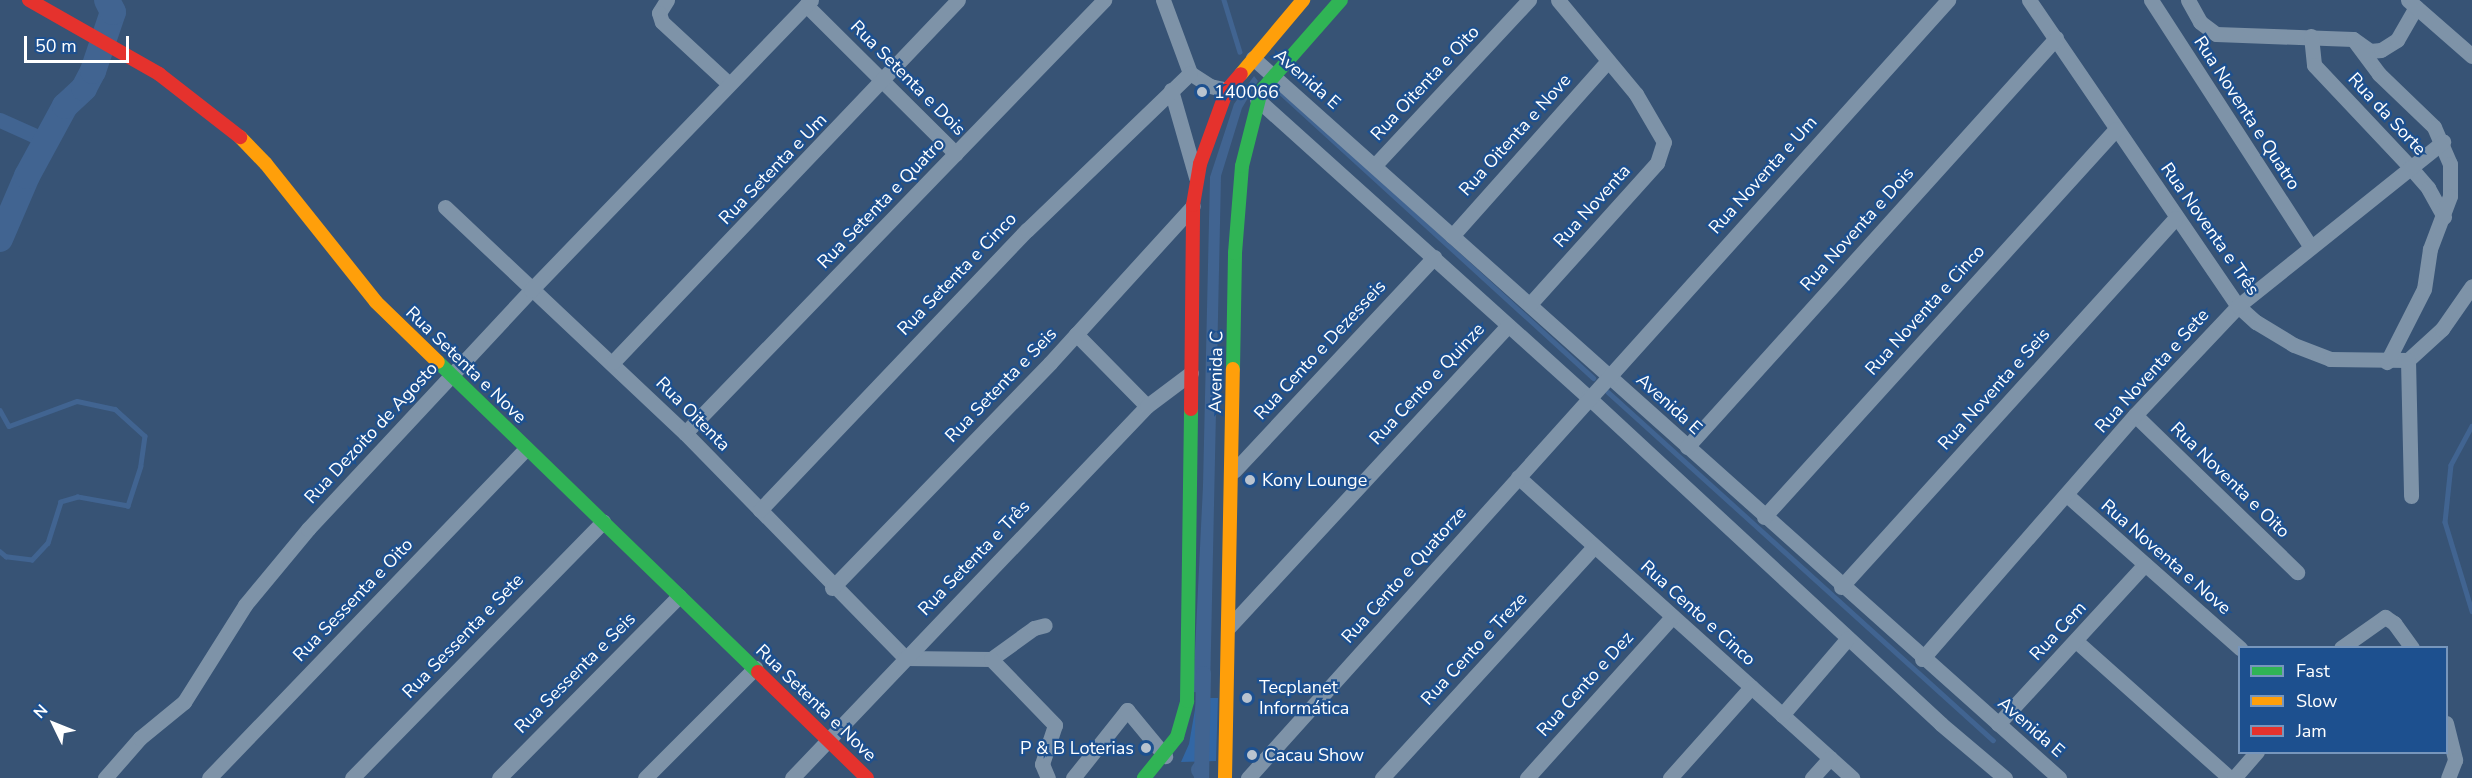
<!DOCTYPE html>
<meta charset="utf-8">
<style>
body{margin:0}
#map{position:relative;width:2472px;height:778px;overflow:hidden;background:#375375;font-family:"Nunito Sans",sans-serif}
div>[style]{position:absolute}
.green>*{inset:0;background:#3267a5}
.water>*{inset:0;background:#416491}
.round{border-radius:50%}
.stream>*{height:4.5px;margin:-2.25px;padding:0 2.25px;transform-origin:2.25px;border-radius:2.25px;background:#416491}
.canal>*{height:15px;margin:-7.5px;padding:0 7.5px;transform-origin:7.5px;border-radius:7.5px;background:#416491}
.river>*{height:26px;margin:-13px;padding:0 13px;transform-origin:13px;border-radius:13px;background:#416491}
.street>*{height:15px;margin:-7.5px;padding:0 7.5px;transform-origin:7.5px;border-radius:7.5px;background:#7e93a8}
.fast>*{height:14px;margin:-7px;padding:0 7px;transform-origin:7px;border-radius:7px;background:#30b455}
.slow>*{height:14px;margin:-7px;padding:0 7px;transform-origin:7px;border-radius:7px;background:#ff9f0a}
.jam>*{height:14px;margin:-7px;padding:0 7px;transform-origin:7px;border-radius:7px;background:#e5322d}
.dots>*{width:16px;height:16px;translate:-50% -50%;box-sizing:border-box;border:3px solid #1d508f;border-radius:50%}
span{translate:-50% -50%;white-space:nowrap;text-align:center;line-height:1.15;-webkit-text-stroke:4.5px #1d508f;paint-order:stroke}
.street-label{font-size:18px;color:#fff}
.poi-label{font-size:18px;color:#fff}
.left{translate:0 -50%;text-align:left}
.right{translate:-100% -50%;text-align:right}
.legend{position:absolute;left:2238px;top:646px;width:210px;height:108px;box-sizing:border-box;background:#1d508f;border:2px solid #7796bc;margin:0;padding:8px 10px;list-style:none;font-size:18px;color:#fff}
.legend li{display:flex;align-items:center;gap:12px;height:30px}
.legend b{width:30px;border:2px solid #7796bc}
.north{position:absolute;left:24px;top:694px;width:60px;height:60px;-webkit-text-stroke:4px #1d508f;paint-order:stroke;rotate:313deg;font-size:16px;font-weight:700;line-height:24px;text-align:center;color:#fff}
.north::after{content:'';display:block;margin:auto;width:21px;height:27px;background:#fff;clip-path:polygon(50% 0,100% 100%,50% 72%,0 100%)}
.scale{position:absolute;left:24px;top:36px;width:105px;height:27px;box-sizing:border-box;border:3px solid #fff;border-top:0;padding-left:8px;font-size:18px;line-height:21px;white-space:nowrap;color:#fff;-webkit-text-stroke:4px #1d508f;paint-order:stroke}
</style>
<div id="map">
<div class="green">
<i style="clip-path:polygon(1197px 698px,1218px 698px,1216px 761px,1181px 762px,1189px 744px)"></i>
</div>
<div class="water">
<i style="clip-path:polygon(1254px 76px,1258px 81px,1242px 108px,1221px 176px,1210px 693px,1193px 692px,1203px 486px,1210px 177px,1234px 104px)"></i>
<i class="round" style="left:1191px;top:761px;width:18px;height:18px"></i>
</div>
<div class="stream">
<i style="left:1224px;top:0;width:54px;rotate:72.9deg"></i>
<i style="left:1278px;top:90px;width:427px;rotate:42.4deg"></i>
<i style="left:1608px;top:392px;width:519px;rotate:42.11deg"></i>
<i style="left:0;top:410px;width:18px;rotate:61deg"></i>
<i style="left:9px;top:426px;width:72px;rotate:-20.2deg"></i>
<i style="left:77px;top:401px;width:39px;rotate:12deg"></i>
<i style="left:115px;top:409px;width:40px;rotate:42deg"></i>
<i style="left:145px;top:436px;width:30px;rotate:98deg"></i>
<i style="left:141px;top:466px;width:42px;rotate:108deg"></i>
<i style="left:128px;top:506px;width:51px;rotate:-169.8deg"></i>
<i style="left:78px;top:497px;width:18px;rotate:164deg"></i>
<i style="left:61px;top:502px;width:43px;rotate:107.6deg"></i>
<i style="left:48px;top:543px;width:23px;rotate:133deg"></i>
<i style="left:32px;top:560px;width:26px;rotate:-173deg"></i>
<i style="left:6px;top:557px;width:8px;rotate:-140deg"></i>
<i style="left:2472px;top:426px;width:44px;rotate:118.3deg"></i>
<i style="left:2451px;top:465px;width:57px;rotate:96deg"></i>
<i style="left:2445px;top:522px;width:93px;rotate:73.1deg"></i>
</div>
<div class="canal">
<i style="left:0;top:120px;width:54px;rotate:24.2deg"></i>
<i style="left:1201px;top:778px;width:105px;rotate:-88.9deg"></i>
</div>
<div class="river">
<i style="left:0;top:239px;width:69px;rotate:-66.8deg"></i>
<i style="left:27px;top:176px;width:80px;rotate:-61.5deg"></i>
<i style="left:65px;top:106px;width:26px;rotate:-43deg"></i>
<i style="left:84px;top:88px;width:19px;rotate:-62deg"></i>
<i style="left:93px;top:71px;width:62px;rotate:-71.3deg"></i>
<i style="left:113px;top:12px;width:13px;rotate:-117deg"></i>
</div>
<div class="street">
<i style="left:667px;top:0;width:15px;rotate:122deg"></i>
<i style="left:659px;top:13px;width:9px;rotate:72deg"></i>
<i style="left:662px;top:22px;width:91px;rotate:42.8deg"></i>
<i style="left:1163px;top:0;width:78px;rotate:69.7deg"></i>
<i style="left:1190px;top:73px;width:24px;rotate:33deg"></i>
<i style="left:1210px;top:86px;width:17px;rotate:13deg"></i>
<i style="left:2029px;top:0;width:371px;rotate:55.7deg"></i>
<i style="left:2238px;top:306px;width:24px;rotate:42deg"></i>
<i style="left:2256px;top:322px;width:44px;rotate:31.2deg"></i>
<i style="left:2294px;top:345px;width:39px;rotate:21deg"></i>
<i style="left:2330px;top:359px;width:78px;rotate:0.7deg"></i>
<i style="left:2408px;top:360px;width:46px;rotate:-42.4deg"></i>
<i style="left:2442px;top:329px;width:52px;rotate:-55.1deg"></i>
<i style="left:2151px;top:0;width:293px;rotate:57.1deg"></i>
<i style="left:2188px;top:0;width:25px;rotate:61deg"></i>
<i style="left:2200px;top:22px;width:20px;rotate:37deg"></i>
<i style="left:2216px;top:34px;width:137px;rotate:2.1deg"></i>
<i style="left:2353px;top:39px;width:21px;rotate:35deg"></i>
<i style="left:2370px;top:51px;width:11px;rotate:-5deg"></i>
<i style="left:2381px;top:50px;width:19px;rotate:-32deg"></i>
<i style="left:2397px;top:40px;width:38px;rotate:-60deg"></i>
<i style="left:2408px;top:0;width:85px;rotate:41.2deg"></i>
<i style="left:806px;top:5px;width:211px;rotate:44.8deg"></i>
<i style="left:2311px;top:36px;width:29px;rotate:84deg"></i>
<i style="left:2314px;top:65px;width:140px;rotate:46.7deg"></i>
<i style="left:2410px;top:167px;width:28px;rotate:49deg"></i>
<i style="left:2428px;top:188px;width:33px;rotate:61deg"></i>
<i style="left:2353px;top:39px;width:44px;rotate:53.4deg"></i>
<i style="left:2379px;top:74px;width:76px;rotate:43.9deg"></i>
<i style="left:2434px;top:127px;width:40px;rotate:66.6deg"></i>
<i style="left:2450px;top:164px;width:32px;rotate:90deg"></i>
<i style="left:2450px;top:196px;width:57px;rotate:110.7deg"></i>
<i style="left:2430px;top:249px;width:40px;rotate:98.5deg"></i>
<i style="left:2424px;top:289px;width:82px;rotate:116.9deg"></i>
<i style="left:1253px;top:58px;width:1081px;rotate:41.77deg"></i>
<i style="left:1171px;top:90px;width:91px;rotate:74deg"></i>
<i style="left:1257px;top:99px;width:445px;rotate:42deg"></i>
<i style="left:1588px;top:397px;width:481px;rotate:42.8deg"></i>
<i style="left:1941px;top:724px;width:84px;rotate:40.2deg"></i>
<i style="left:1375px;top:165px;width:226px;rotate:-47deg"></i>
<i style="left:445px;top:207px;width:330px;rotate:43.3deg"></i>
<i style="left:685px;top:433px;width:315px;rotate:45.6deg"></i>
<i style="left:905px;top:658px;width:86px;rotate:0.7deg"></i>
<i style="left:991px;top:659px;width:53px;rotate:-35.8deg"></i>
<i style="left:1034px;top:628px;width:11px;rotate:-15deg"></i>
<i style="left:1452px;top:236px;width:234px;rotate:-48.3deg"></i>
<i style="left:1530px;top:304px;width:190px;rotate:-48deg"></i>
<i style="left:1657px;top:163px;width:22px;rotate:-72deg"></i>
<i style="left:1664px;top:142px;width:56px;rotate:-120.3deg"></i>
<i style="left:1636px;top:94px;width:122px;rotate:-129.7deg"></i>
<i style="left:1076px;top:334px;width:101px;rotate:45.4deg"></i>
<i style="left:2408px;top:360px;width:136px;rotate:88.7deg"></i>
<i style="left:613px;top:362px;width:500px;rotate:-46.38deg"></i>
<i style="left:2135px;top:415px;width:226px;rotate:44.1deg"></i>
<i style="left:685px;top:433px;width:603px;rotate:-45.94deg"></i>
<i style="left:1687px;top:447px;width:551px;rotate:-47.94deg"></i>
<i style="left:1234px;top:471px;width:293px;rotate:-46.9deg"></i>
<i style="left:1518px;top:477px;width:450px;rotate:42deg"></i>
<i style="left:2068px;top:496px;width:230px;rotate:41.5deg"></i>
<i style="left:760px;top:510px;width:387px;rotate:-46.4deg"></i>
<i style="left:1027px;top:230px;width:226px;rotate:-43.9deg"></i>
<i style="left:1764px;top:517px;width:524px;rotate:-47.79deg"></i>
<i style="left:1841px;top:587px;width:498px;rotate:-47.8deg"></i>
<i style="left:832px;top:588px;width:313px;rotate:-45.9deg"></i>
<i style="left:1050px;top:363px;width:212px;rotate:-47.7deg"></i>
<i style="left:1228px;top:628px;width:412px;rotate:-47.2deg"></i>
<i style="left:2076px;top:641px;width:206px;rotate:41.7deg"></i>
<i style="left:2341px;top:648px;width:54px;rotate:-35.2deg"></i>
<i style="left:2385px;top:617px;width:11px;rotate:34deg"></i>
<i style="left:2394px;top:623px;width:31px;rotate:54deg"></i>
<i style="left:991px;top:659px;width:92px;rotate:45.9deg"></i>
<i style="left:1055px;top:725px;width:41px;rotate:108.4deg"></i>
<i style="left:1042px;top:764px;width:15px;rotate:67deg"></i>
<i style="left:1922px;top:659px;width:324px;rotate:-48.9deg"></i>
<i style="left:2135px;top:415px;width:150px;rotate:-46.6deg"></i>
<i style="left:2238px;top:306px;width:263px;rotate:-38.7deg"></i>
<i style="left:1782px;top:715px;width:101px;rotate:-49.4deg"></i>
<i style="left:2446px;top:723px;width:38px;rotate:76deg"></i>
<i style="left:2455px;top:760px;width:19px;rotate:111deg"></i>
<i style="left:1998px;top:724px;width:217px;rotate:-47.4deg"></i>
<i style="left:105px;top:778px;width:53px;rotate:-48.8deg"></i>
<i style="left:140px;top:738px;width:57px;rotate:-39.3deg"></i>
<i style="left:184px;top:702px;width:115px;rotate:-57.8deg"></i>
<i style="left:245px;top:605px;width:99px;rotate:-50.3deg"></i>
<i style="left:308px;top:529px;width:327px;rotate:-47deg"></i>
<i style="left:531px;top:290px;width:403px;rotate:-46deg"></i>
<i style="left:209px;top:778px;width:457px;rotate:-46.1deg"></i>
<i style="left:352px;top:778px;width:359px;rotate:-45.6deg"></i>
<i style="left:499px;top:778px;width:256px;rotate:-45.3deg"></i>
<i style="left:645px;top:778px;width:156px;rotate:-45deg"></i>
<i style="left:792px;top:778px;width:514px;rotate:-46.34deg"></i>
<i style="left:1147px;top:406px;width:55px;rotate:-36.9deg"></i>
<i style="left:1073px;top:778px;width:87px;rotate:-51.5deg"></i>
<i style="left:1127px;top:710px;width:60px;rotate:50.4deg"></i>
<i style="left:1248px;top:778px;width:1047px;rotate:-48.02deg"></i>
<i style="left:1382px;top:778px;width:314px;rotate:-47.5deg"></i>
<i style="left:1527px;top:778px;width:217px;rotate:-48deg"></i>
<i style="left:1670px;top:778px;width:122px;rotate:-48.3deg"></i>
<i style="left:1812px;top:778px;width:27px;rotate:-48deg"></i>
<i style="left:2234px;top:778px;width:35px;rotate:-49deg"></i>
</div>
<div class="fast">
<i style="left:438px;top:362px;width:446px;rotate:44.1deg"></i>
<i style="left:1233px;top:369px;width:116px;rotate:-89deg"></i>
<i style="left:1235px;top:253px;width:87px;rotate:-85.4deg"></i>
<i style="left:1242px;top:166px;width:77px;rotate:-75.8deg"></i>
<i style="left:1261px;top:91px;width:121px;rotate:-48.7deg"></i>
<i style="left:1144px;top:778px;width:53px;rotate:-51.2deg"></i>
<i style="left:1177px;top:737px;width:37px;rotate:-74deg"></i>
<i style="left:1187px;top:701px;width:292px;rotate:-89.2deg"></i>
</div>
<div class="slow">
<i style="left:1241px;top:74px;width:97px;rotate:-50deg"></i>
<i style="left:240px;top:137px;width:37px;rotate:46deg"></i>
<i style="left:266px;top:164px;width:176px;rotate:51.4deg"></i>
<i style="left:376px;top:302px;width:86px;rotate:44.1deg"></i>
<i style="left:1225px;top:778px;width:409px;rotate:-88.9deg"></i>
</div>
<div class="jam">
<i style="left:29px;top:0;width:150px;rotate:29.6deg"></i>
<i style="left:159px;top:74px;width:103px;rotate:37.9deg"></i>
<i style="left:1191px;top:409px;width:204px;rotate:-89.4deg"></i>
<i style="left:1193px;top:205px;width:42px;rotate:-80.3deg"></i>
<i style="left:1200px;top:164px;width:79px;rotate:-70deg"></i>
<i style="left:1227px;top:90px;width:21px;rotate:-49deg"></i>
<i style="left:758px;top:672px;width:152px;rotate:44.2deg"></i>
</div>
<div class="dots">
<i style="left:1202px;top:92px;background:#b9c3cf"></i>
<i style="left:1250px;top:480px;background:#b9c3cf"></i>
<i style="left:1247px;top:698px;background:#b9c3cf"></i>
<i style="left:1146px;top:748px;background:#b9c3cf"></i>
<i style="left:1252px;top:755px;background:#b9c3cf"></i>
</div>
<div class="street-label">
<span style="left:908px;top:78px;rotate:45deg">Rua Setenta e Dois</span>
<span style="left:1307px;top:79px;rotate:41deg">Avenida E</span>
<span style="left:1425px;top:83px;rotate:-47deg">Rua Oitenta e Oito</span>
<span style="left:2247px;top:113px;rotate:57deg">Rua Noventa e Quatro</span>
<span style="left:2387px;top:114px;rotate:47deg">Rua da Sorte</span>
<span style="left:1515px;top:135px;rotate:-48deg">Rua Oitenta e Nove</span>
<span style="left:773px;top:169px;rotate:-46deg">Rua Setenta e Um</span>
<span style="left:1763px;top:175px;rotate:-48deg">Rua Noventa e Um</span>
<span style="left:881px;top:203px;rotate:-46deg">Rua Setenta e Quatro</span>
<span style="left:1592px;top:206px;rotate:-48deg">Rua Noventa</span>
<span style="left:1857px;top:229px;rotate:-48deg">Rua Noventa e Dois</span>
<span style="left:2210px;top:229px;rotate:55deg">Rua Noventa e Três</span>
<span style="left:957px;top:274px;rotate:-46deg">Rua Setenta e Cinco</span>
<span style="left:1925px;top:310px;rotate:-48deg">Rua Noventa e Cinco</span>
<span style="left:1320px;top:350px;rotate:-47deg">Rua Cento e Dezesseis</span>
<span style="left:466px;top:365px;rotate:44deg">Rua Setenta e Nove</span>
<span style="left:2152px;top:371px;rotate:-48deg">Rua Noventa e Sete</span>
<span style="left:1216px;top:372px;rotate:-89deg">Avenida C</span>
<span style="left:1427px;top:384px;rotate:-47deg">Rua Cento e Quinze</span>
<span style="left:1001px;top:385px;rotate:-46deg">Rua Setenta e Seis</span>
<span style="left:1994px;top:389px;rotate:-48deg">Rua Noventa e Seis</span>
<span style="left:1669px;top:404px;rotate:42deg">Avenida E</span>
<span style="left:693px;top:414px;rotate:45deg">Rua Oitenta</span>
<span style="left:371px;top:433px;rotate:-47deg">Rua Dezoito de Agosto</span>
<span style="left:2230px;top:480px;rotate:44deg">Rua Noventa e Oito</span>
<span style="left:2166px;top:557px;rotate:41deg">Rua Noventa e Nove</span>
<span style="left:974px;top:558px;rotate:-46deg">Rua Setenta e Três</span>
<span style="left:1404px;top:575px;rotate:-48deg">Rua Cento e Quatorze</span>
<span style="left:353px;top:600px;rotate:-46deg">Rua Sessenta e Oito</span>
<span style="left:1698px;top:613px;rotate:42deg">Rua Cento e Cinco</span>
<span style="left:2058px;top:631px;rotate:-47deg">Rua Cem</span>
<span style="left:463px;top:636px;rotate:-46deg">Rua Sessenta e Sete</span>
<span style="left:1474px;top:649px;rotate:-47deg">Rua Cento e Treze</span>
<span style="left:575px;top:673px;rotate:-45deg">Rua Sessenta e Seis</span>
<span style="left:1585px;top:684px;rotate:-48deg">Rua Cento e Dez</span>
<span style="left:816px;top:703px;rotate:44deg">Rua Setenta e Nove</span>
<span style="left:2031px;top:727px;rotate:41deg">Avenida E</span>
</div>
<div class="poi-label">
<span class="left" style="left:1214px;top:92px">140066</span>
<span class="left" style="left:1262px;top:480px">Kony Lounge</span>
<span class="left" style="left:1259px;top:698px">Tecplanet<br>Informática</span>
<span class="right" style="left:1134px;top:748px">P &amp; B Loterias</span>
<span class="left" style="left:1264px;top:755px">Cacau Show</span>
</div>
<ul class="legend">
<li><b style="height:8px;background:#30b455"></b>Fast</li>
<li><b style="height:8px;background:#ff9f0a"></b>Slow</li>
<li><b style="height:8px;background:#e5322d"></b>Jam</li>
</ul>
<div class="north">N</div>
<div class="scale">50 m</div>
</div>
